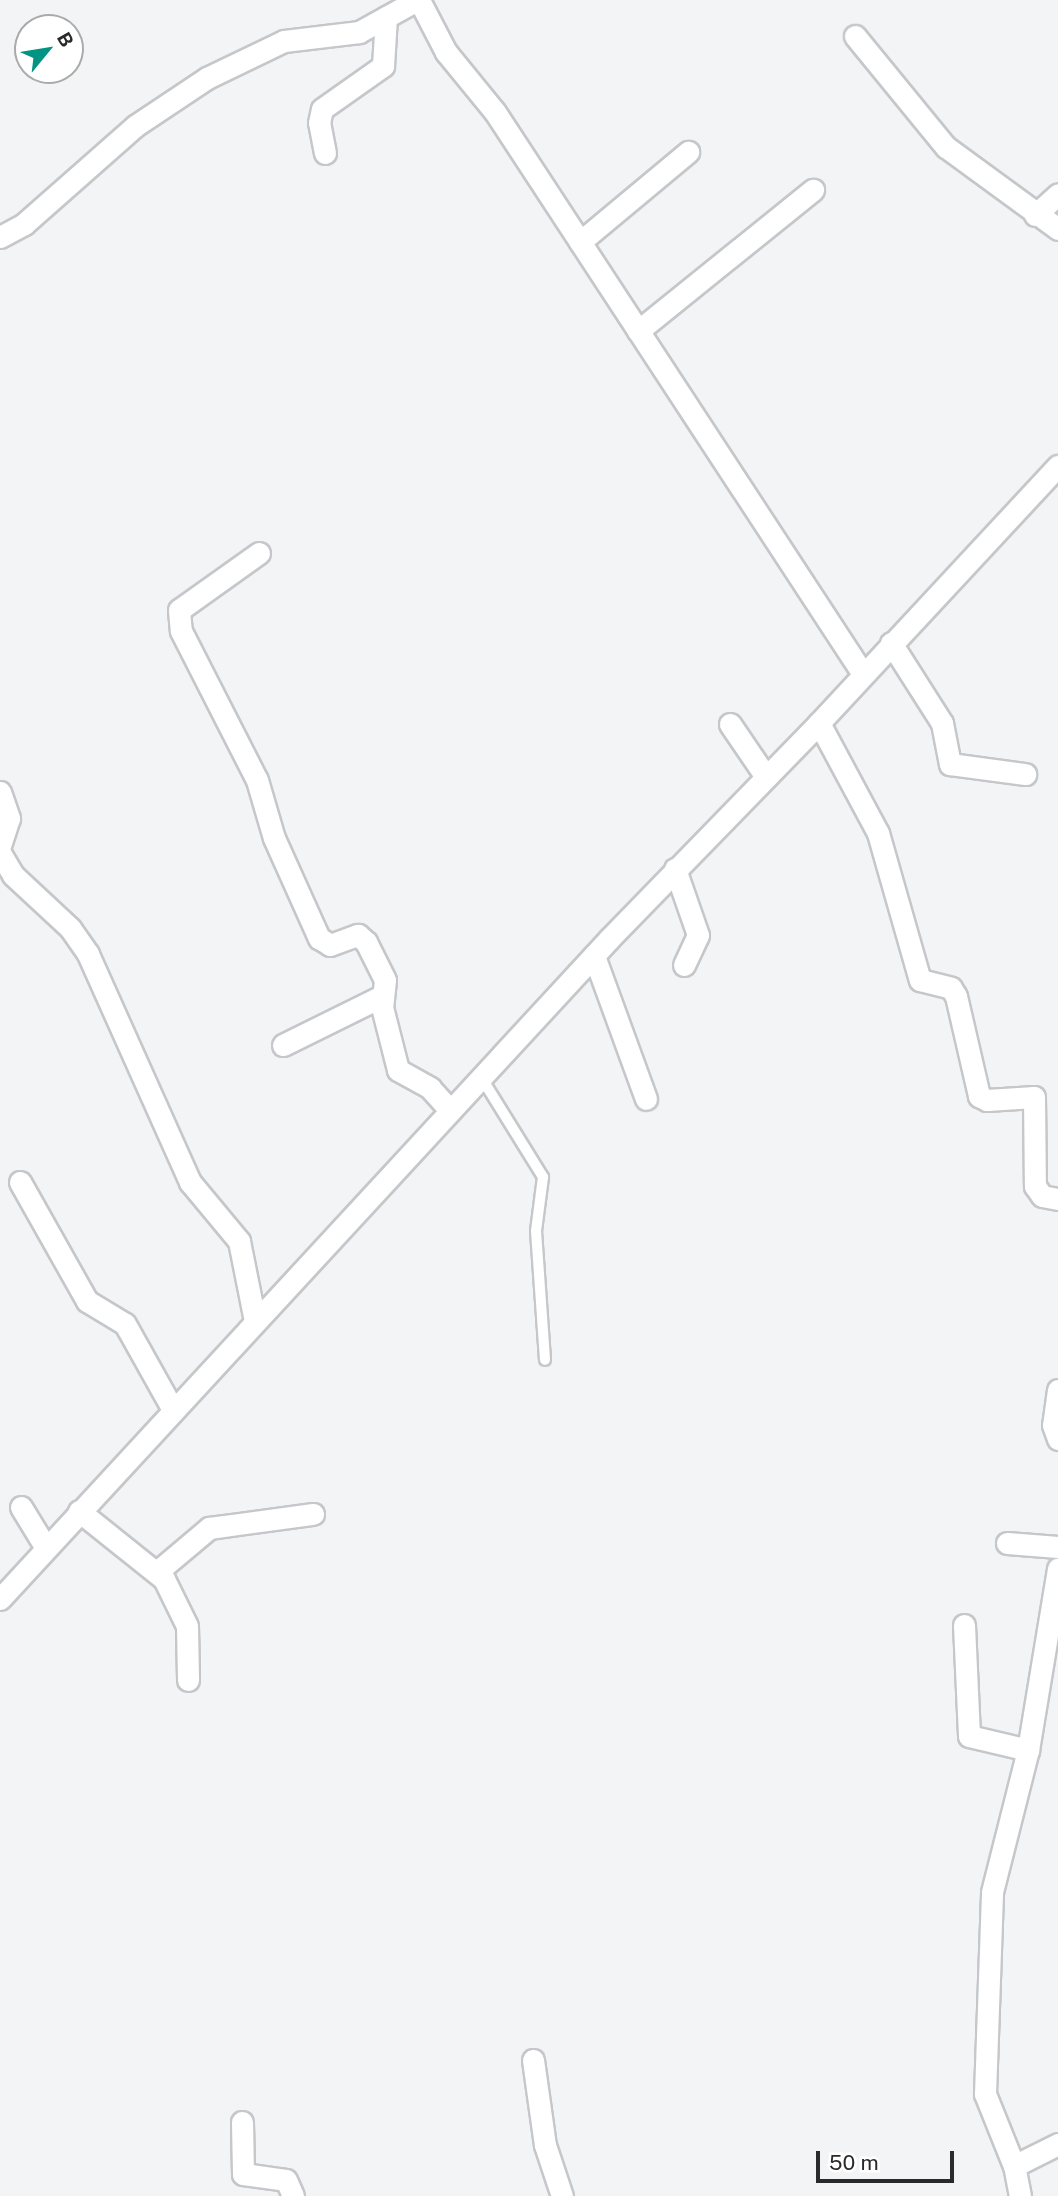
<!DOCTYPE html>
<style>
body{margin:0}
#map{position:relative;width:1058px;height:2196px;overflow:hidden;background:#f2f4f6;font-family:"Public Sans",sans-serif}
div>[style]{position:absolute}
.roads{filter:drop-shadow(2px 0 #c5c7ca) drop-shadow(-2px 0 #c5c7ca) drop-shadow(0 2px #c5c7ca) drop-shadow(0 -2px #c5c7ca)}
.lane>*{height:10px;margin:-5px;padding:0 5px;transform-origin:5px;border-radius:5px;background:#fff}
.street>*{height:21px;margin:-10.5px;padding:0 10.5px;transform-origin:10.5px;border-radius:10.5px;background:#fff}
span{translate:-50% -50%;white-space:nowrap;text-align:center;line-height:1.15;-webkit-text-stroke:6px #fff;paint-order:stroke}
.north{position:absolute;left:14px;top:14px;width:70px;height:70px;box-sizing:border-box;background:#fff;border:2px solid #aaa;border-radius:50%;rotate:60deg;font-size:19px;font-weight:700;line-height:28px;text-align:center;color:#2a2a2b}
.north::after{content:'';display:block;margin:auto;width:24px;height:32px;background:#019483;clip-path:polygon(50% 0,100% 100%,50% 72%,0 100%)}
.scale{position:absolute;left:816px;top:2151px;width:138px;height:32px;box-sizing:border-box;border:4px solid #2a2a2b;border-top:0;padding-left:9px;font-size:21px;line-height:24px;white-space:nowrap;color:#2a2a2b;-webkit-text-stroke:5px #fff;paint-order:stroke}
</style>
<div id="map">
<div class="roads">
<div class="lane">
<i style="left:481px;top:1077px;width:118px;rotate:58.2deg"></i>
<i style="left:543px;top:1177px;width:54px;rotate:97.4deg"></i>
<i style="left:536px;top:1231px;width:129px;rotate:86deg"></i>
</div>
<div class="street">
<i style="left:419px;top:0;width:59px;rotate:62.6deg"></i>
<i style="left:446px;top:52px;width:77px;rotate:50.8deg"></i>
<i style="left:495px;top:112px;width:672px;rotate:56.78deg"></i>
<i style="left:855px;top:36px;width:144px;rotate:50.7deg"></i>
<i style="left:946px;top:147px;width:139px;rotate:36.2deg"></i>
<i style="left:325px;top:153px;width:31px;rotate:-101deg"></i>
<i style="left:319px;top:123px;width:14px;rotate:-78deg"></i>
<i style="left:322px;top:109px;width:75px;rotate:-35.2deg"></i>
<i style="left:383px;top:66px;width:49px;rotate:-86.5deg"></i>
<i style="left:1035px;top:215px;width:31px;rotate:-42deg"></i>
<i style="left:0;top:237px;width:27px;rotate:-28deg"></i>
<i style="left:24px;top:224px;width:148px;rotate:-41.4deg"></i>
<i style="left:135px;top:126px;width:87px;rotate:-33.7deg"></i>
<i style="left:207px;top:78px;width:85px;rotate:-25.7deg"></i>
<i style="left:284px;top:41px;width:76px;rotate:-6.8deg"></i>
<i style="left:359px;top:32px;width:66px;rotate:-28.9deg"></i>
<i style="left:580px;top:242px;width:141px;rotate:-39.8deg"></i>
<i style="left:638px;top:331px;width:225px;rotate:-38.9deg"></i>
<i style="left:259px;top:553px;width:98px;rotate:144.5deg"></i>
<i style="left:179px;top:610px;width:21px;rotate:85deg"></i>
<i style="left:181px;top:631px;width:167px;rotate:63deg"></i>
<i style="left:257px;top:780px;width:60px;rotate:73.7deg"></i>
<i style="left:274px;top:838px;width:110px;rotate:65.8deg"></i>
<i style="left:319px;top:938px;width:13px;rotate:32deg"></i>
<i style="left:330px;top:945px;width:30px;rotate:-20deg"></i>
<i style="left:358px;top:935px;width:11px;rotate:41deg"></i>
<i style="left:366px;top:942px;width:42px;rotate:63.4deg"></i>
<i style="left:385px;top:980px;width:27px;rotate:96deg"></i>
<i style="left:382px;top:1007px;width:65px;rotate:75.7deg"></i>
<i style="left:398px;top:1070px;width:37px;rotate:29deg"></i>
<i style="left:430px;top:1088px;width:30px;rotate:48deg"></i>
<i style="left:891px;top:643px;width:95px;rotate:57.5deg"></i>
<i style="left:942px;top:723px;width:42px;rotate:79deg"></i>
<i style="left:950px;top:764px;width:76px;rotate:7.6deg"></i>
<i style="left:819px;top:723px;width:125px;rotate:61.8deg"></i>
<i style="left:878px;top:833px;width:153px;rotate:74.1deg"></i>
<i style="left:920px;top:980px;width:32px;rotate:14deg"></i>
<i style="left:951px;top:988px;width:9px;rotate:58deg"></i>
<i style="left:956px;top:996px;width:103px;rotate:77deg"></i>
<i style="left:979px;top:1096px;width:9px;rotate:27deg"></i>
<i style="left:987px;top:1100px;width:47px;rotate:-3.7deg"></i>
<i style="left:1034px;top:1097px;width:89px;rotate:89.4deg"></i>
<i style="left:1035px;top:1186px;width:12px;rotate:55deg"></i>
<i style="left:1042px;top:1196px;width:16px;rotate:11deg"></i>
<i style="left:730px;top:724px;width:64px;rotate:55.8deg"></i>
<i style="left:0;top:792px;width:28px;rotate:71deg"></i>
<i style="left:9px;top:818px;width:29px;rotate:108deg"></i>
<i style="left:0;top:853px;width:26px;rotate:59deg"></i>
<i style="left:13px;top:875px;width:78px;rotate:42.9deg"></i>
<i style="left:70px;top:928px;width:32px;rotate:55deg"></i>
<i style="left:88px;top:954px;width:250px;rotate:65.9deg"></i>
<i style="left:190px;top:1182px;width:77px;rotate:50.3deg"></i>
<i style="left:239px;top:1241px;width:82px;rotate:78.7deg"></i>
<i style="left:675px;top:869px;width:70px;rotate:70.8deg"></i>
<i style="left:698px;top:935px;width:33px;rotate:115deg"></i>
<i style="left:594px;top:956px;width:152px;rotate:70deg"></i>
<i style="left:283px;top:1045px;width:110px;rotate:-26.3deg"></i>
<i style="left:20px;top:1182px;width:137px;rotate:60.6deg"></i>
<i style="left:87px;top:1301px;width:44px;rotate:31.2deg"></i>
<i style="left:125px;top:1324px;width:98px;rotate:60.8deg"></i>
<i style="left:1058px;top:1390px;width:35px;rotate:98deg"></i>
<i style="left:1053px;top:1425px;width:15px;rotate:70deg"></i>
<i style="left:21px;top:1507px;width:48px;rotate:58.6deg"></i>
<i style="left:79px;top:1511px;width:109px;rotate:38.7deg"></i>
<i style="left:164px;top:1579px;width:52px;rotate:63.9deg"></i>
<i style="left:187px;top:1626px;width:54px;rotate:88.9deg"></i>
<i style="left:1007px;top:1543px;width:51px;rotate:4.5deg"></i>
<i style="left:158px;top:1571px;width:67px;rotate:-40.1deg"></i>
<i style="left:209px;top:1528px;width:105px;rotate:-7.7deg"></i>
<i style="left:0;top:1599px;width:899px;rotate:-47.3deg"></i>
<i style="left:610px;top:938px;width:300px;rotate:-45.8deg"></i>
<i style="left:819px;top:723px;width:351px;rotate:-47.1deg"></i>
<i style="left:964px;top:1625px;width:111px;rotate:87.4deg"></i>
<i style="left:969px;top:1736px;width:61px;rotate:13.3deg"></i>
<i style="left:533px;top:2060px;width:86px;rotate:82deg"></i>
<i style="left:545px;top:2145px;width:54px;rotate:71.6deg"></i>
<i style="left:242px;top:2122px;width:52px;rotate:88.9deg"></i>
<i style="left:243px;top:2174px;width:43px;rotate:7.9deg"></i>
<i style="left:286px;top:2180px;width:17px;rotate:66deg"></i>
<i style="left:1014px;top:2166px;width:49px;rotate:-26.6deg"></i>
<i style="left:1020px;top:2196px;width:31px;rotate:-101deg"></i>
<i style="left:1014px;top:2166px;width:78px;rotate:-111.9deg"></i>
<i style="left:985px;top:2094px;width:202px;rotate:-88deg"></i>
<i style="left:992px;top:1892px;width:146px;rotate:-75.8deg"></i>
<i style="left:1028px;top:1750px;width:184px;rotate:-80.6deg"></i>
</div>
</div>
<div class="north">B</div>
<div class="scale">50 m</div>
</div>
